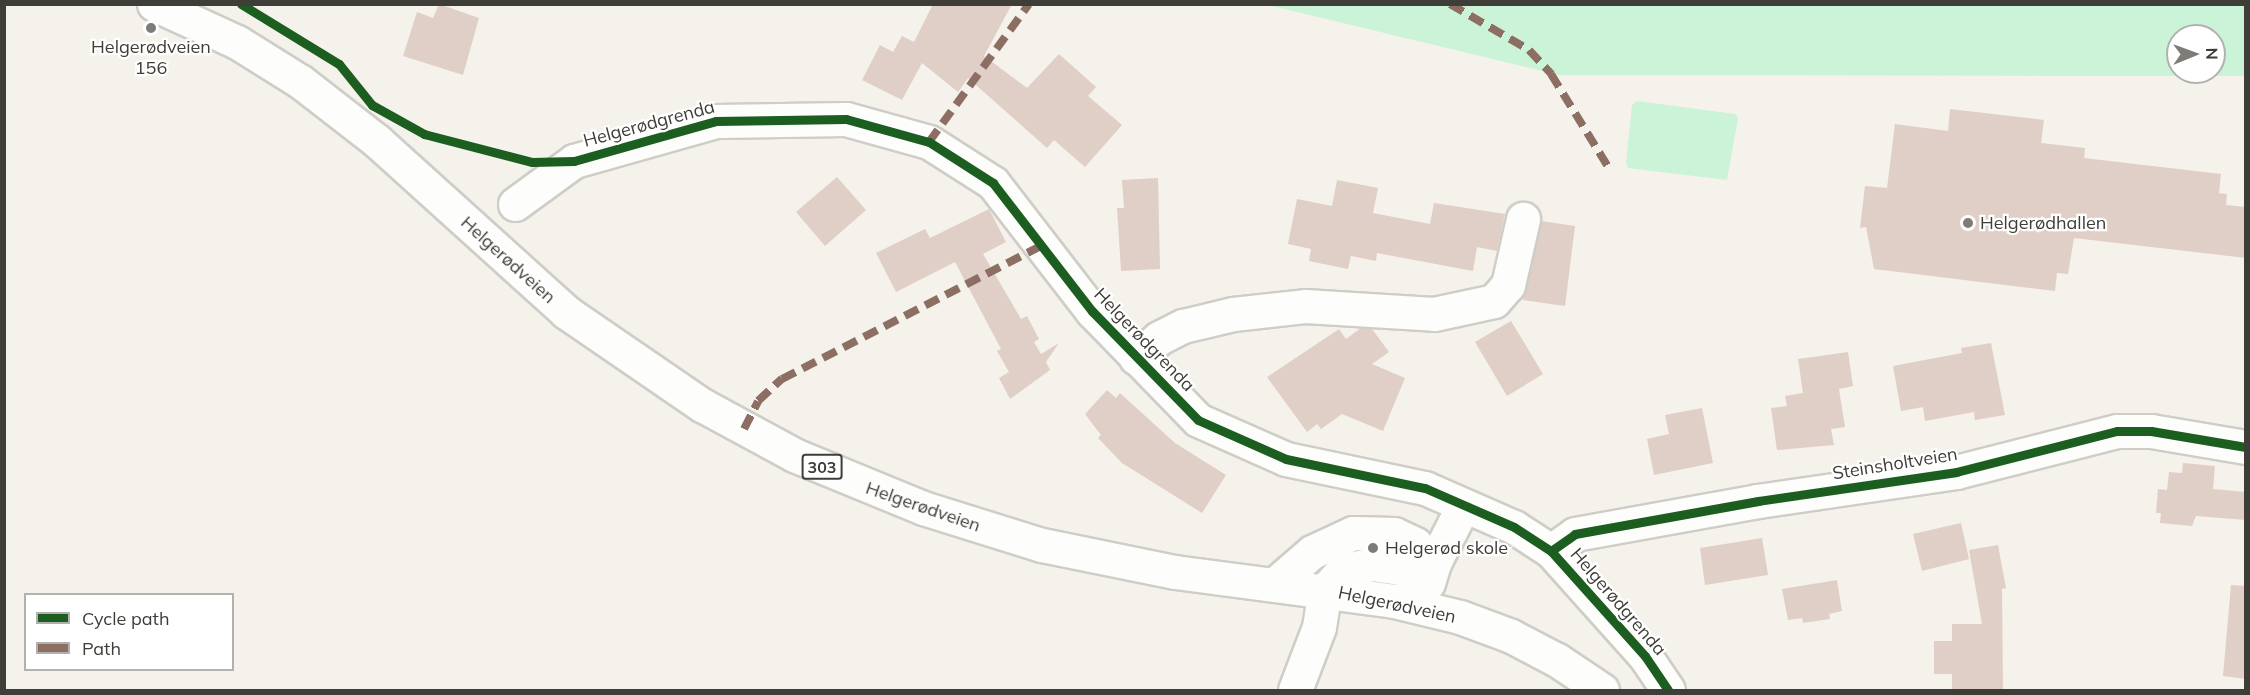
<!DOCTYPE html>
<meta charset="utf-8">
<style>
body{margin:0}
#map{position:relative;width:2250px;height:695px;overflow:hidden;background:#f4f2ea;font-family:Mulish,sans-serif}
div>[style]{position:absolute}
.green>*{inset:0;background:#cbf3d7}
.building>*{inset:0;background:#e0cfc7}
.roads{filter:drop-shadow(2px 0 #cfcdc7) drop-shadow(-2px 0 #cfcdc7) drop-shadow(0 2px #cfcdc7) drop-shadow(0 -2px #cfcdc7)}
.minor>*{height:33px;margin:-16.5px;padding:0 16.5px;transform-origin:16.5px;border-radius:16.5px;background:#fdfdfc}
.major>*{height:33px;margin:-16.5px;padding:0 16.5px;transform-origin:16.5px;border-radius:16.5px;background:#fdfdfc}
.quiet>*{height:8px;margin-top:-4px;transform-origin:0;background:repeating-linear-gradient(90deg,#8d6e63 0 15px,transparent 0 23px)}
.cycleway>*{height:9px;margin:-4.5px;padding:0 4.5px;transform-origin:4.5px;border-radius:4.5px;background:#1b5e20}
.dots>*{width:16px;height:16px;translate:-50% -50%;box-sizing:border-box;border:3px solid #fff;border-radius:50%}
span{translate:-50% -50%;white-space:nowrap;text-align:center;line-height:1.15;-webkit-text-stroke:4.5px #fff;paint-order:stroke}
.shield-label span{padding:2px 4px;background:#fff;border:2px solid;border-radius:4px;-webkit-text-stroke-width:0}
.shield-label{font-size:16px;color:#3e3d37;font-weight:700}
.poi-label{font-size:18px;color:#3e3d37}
.left{translate:0 -50%;text-align:left}
.street-label{font-size:18px;color:#3e3d37}
.frame{position:absolute;inset:0;border:6px solid #3e3d37;pointer-events:none}
.legend{position:absolute;left:24px;top:593px;width:210px;height:78px;box-sizing:border-box;background:#fff;border:2px solid #b2b1af;margin:0;padding:8px 10px;list-style:none;font-size:18px;color:#3e3d37}
.legend li{display:flex;align-items:center;gap:12px;height:30px}
.legend b{width:30px;border:2px solid #b2b1af}
.north{position:absolute;left:2166px;top:24px;width:60px;height:60px;box-sizing:border-box;background:#fff;border:2px solid #b2b1af;border-radius:50%;rotate:89deg;font-size:16px;font-weight:700;line-height:24px;text-align:center;color:#3e3d37}
.north::after{content:'';display:block;margin:auto;width:21px;height:27px;background:#7e7c76;clip-path:polygon(50% 0,100% 100%,50% 72%,0 100%)}
</style>
<div id="map">
<div class="green">
<i style="clip-path:polygon(evenodd,1268px 5px,2245px 5px,2245px 76px,1559px 75px,1268px 5px,2178px 36px,2214px 36px,2214px 72px,2178px 72px,2178px 36px)"></i>
<i style="clip-path:polygon(1637px 101px,1735px 114px,1738px 118px,1727px 180px,1628px 168px,1626px 163px,1632px 105px)"></i>
</div>
<div class="building">
<i style="clip-path:polygon(439px 4px,479px 18px,463px 75px,403px 56px,417px 12px,433px 18px)"></i>
<i style="clip-path:polygon(933px 4px,1012px 4px,984px 56px,1027px 88px,1059px 54px,1096px 87px,1088px 96px,1122px 125px,1085px 167px,1054px 140px,1047px 148px,968px 78px,958px 92px,922px 63px,902px 100px,862px 80px,880px 45px,893px 52px,902px 36px,914px 42px)"></i>
<i style="clip-path:polygon(1950px 109px,2044px 120px,2041px 143px,2085px 148px,2084px 158px,2221px 174px,2219px 193px,2227px 194px,2226px 205px,2246px 207px,2246px 258px,2074px 238px,2068px 274px,2057px 273px,2055px 291px,1874px 269px,1866px 227px,1860px 228px,1865px 186px,1887px 188px,1895px 124px,1948px 131px)"></i>
<i style="clip-path:polygon(837px 177px,866px 210px,825px 246px,796px 212px)"></i>
<i style="clip-path:polygon(1158px 178px,1160px 269px,1121px 271px,1117px 208px,1124px 208px,1122px 180px)"></i>
<i style="clip-path:polygon(1337px 180px,1378px 188px,1373px 213px,1430px 224px,1434px 203px,1505px 214px,1497px 251px,1477px 247px,1473px 271px,1377px 253px,1376px 261px,1351px 256px,1348px 269px,1309px 261px,1311px 249px,1288px 244px,1297px 199px,1332px 206px)"></i>
<i style="clip-path:polygon(989px 209px,1006px 242px,983px 254px,1021px 319px,1027px 316px,1039px 339px,1034px 342px,1041px 354px,1059px 343px,1046px 362px,1050px 370px,1010px 399px,999px 378px,1009px 372px,997px 351px,1001px 349px,955px 262px,896px 292px,876px 253px,925px 229px,930px 238px)"></i>
<i style="clip-path:polygon(1541px 221px,1575px 226px,1565px 306px,1523px 300px)"></i>
<i style="clip-path:polygon(1511px 321px,1543px 374px,1507px 396px,1475px 342px)"></i>
<i style="clip-path:polygon(1361px 328px,1372px 329px,1389px 352px,1372px 364px,1405px 378px,1383px 431px,1342px 414px,1321px 429px,1317px 424px,1307px 432px,1267px 377px,1339px 329px,1346px 339px)"></i>
<i style="clip-path:polygon(1991px 343px,2005px 415px,1975px 420px,1974px 412px,1925px 421px,1923px 407px,1901px 411px,1893px 366px,1962px 353px,1961px 348px)"></i>
<i style="clip-path:polygon(1848px 352px,1853px 386px,1839px 389px,1845px 427px,1831px 429px,1834px 445px,1777px 450px,1771px 408px,1787px 406px,1785px 396px,1803px 393px,1798px 359px)"></i>
<i style="clip-path:polygon(1107px 390px,1116px 398px,1120px 393px,1175px 443px,1226px 475px,1202px 513px,1122px 463px,1098px 438px,1101px 435px,1085px 414px)"></i>
<i style="clip-path:polygon(1702px 408px,1713px 463px,1654px 475px,1647px 439px,1669px 434px,1665px 415px)"></i>
<i style="clip-path:polygon(2183px 463px,2215px 466px,2213px 489px,2246px 492px,2246px 520px,2196px 516px,2192px 526px,2160px 523px,2161px 513px,2156px 513px,2158px 489px,2167px 490px,2169px 472px,2182px 473px)"></i>
<i style="clip-path:polygon(1961px 523px,1969px 559px,1922px 571px,1913px 534px)"></i>
<i style="clip-path:polygon(1762px 538px,1768px 575px,1705px 585px,1700px 548px)"></i>
<i style="clip-path:polygon(1998px 545px,2006px 588px,2002px 589px,2003px 690px,1952px 690px,1952px 674px,1934px 674px,1934px 641px,1952px 641px,1952px 624px,1982px 624px,1969px 550px)"></i>
<i style="clip-path:polygon(1837px 580px,1842px 611px,1829px 614px,1830px 619px,1803px 623px,1802px 618px,1788px 620px,1782px 589px)"></i>
<i style="clip-path:polygon(2231px 585px,2246px 586px,2246px 679px,2223px 676px)"></i>
</div>
<div class="roads">
<div class="minor">
<i style="left:515px;top:204px;width:73px;rotate:-36.1deg"></i>
<i style="left:574px;top:161px;width:148px;rotate:-15.7deg"></i>
<i style="left:716px;top:121px;width:130px;rotate:-0.9deg"></i>
<i style="left:846px;top:119px;width:86px;rotate:15.5deg"></i>
<i style="left:929px;top:142px;width:76px;rotate:32.6deg"></i>
<i style="left:993px;top:183px;width:162px;rotate:52.3deg"></i>
<i style="left:1092px;top:311px;width:152px;rotate:45.8deg"></i>
<i style="left:1198px;top:420px;width:96px;rotate:23.9deg"></i>
<i style="left:1286px;top:459px;width:142px;rotate:11.8deg"></i>
<i style="left:1425px;top:488px;width:97px;rotate:23.7deg"></i>
<i style="left:1514px;top:527px;width:44px;rotate:33deg"></i>
<i style="left:1551px;top:551px;width:141px;rotate:48.2deg"></i>
<i style="left:1645px;top:656px;width:41px;rotate:55.9deg"></i>
<i style="left:1136px;top:358px;width:30px;rotate:-41deg"></i>
<i style="left:1159px;top:338px;width:27px;rotate:-27deg"></i>
<i style="left:1183px;top:326px;width:51px;rotate:-13.5deg"></i>
<i style="left:1233px;top:314px;width:72px;rotate:-6.3deg"></i>
<i style="left:1305px;top:306px;width:129px;rotate:3.5deg"></i>
<i style="left:1434px;top:314px;width:61px;rotate:-12.2deg"></i>
<i style="left:1494px;top:301px;width:21px;rotate:-49deg"></i>
<i style="left:1508px;top:285px;width:68px;rotate:-77.2deg"></i>
<i style="left:1551px;top:551px;width:29px;rotate:-35deg"></i>
<i style="left:1575px;top:534px;width:186px;rotate:-10.2deg"></i>
<i style="left:1758px;top:501px;width:200px;rotate:-8.3deg"></i>
<i style="left:1956px;top:472px;width:166px;rotate:-14.3deg"></i>
<i style="left:2117px;top:431px;width:34px"></i>
<i style="left:2151px;top:431px;width:96px;rotate:9.6deg"></i>
<i style="left:1428px;top:583px;width:21px;rotate:-73deg"></i>
<i style="left:1434px;top:563px;width:64px;rotate:-63deg"></i>
<i style="left:1275px;top:584px;width:49px;rotate:-40.9deg"></i>
<i style="left:1312px;top:552px;width:45px;rotate:-24.9deg"></i>
<i style="left:1353px;top:533px;width:41px;rotate:1.4deg"></i>
<i style="left:1394px;top:534px;width:23px;rotate:25deg"></i>
<i style="left:1415px;top:544px;width:27px;rotate:45deg"></i>
<i style="left:1295px;top:690px;width:67px;rotate:-69.1deg"></i>
<i style="left:1319px;top:627px;width:37px;rotate:-81deg"></i>
<i style="left:1325px;top:590px;width:25px;rotate:-48deg"></i>
<i style="left:1342px;top:571px;width:31px;rotate:-13deg"></i>
<i style="left:1372px;top:564px;width:28px;rotate:8deg"></i>
<i style="left:1400px;top:568px;width:31px;rotate:22deg"></i>
</div>
<div class="major">
<i style="left:154px;top:4px;width:91px;rotate:24.6deg"></i>
<i style="left:237px;top:42px;width:75px;rotate:32deg"></i>
<i style="left:301px;top:82px;width:96px;rotate:37.8deg"></i>
<i style="left:377px;top:141px;width:255px;rotate:42.1deg"></i>
<i style="left:566px;top:312px;width:165px;rotate:34.4deg"></i>
<i style="left:702px;top:405px;width:105px;rotate:28.5deg"></i>
<i style="left:794px;top:455px;width:139px;rotate:22.3deg"></i>
<i style="left:923px;top:508px;width:125px;rotate:17.3deg"></i>
<i style="left:1042px;top:545px;width:136px;rotate:11.5deg"></i>
<i style="left:1175px;top:572px;width:221px;rotate:7.5deg"></i>
<i style="left:1394px;top:601px;width:68px;rotate:13.6deg"></i>
<i style="left:1460px;top:617px;width:54px;rotate:20.4deg"></i>
<i style="left:1511px;top:636px;width:52px;rotate:27.6deg"></i>
<i style="left:1557px;top:660px;width:54px;rotate:33.7deg"></i>
</div>
</div>
<div class="quiet">
<i style="left:1450px;top:4px;width:91px;rotate:30.2deg"></i>
<i style="left:1529px;top:50px;width:33px;rotate:47deg"></i>
<i style="left:1551px;top:74px;width:113px;rotate:58.4deg"></i>
<i style="left:929px;top:142px;width:170px;rotate:-54.1deg"></i>
<i style="left:744px;top:429px;width:31px;rotate:-63deg"></i>
<i style="left:758px;top:401px;width:33px;rotate:-43deg"></i>
<i style="left:782px;top:379px;width:289px;rotate:-27.2deg"></i>
</div>
<div class="cycleway">
<i style="left:241px;top:4px;width:115px;rotate:31.5deg"></i>
<i style="left:339px;top:64px;width:53px;rotate:51.2deg"></i>
<i style="left:372px;top:105px;width:60px;rotate:29.1deg"></i>
<i style="left:424px;top:134px;width:112px;rotate:14.5deg"></i>
<i style="left:532px;top:162px;width:42px;rotate:-1.4deg"></i>
<i style="left:574px;top:161px;width:148px;rotate:-15.7deg"></i>
<i style="left:716px;top:121px;width:130px;rotate:-0.9deg"></i>
<i style="left:846px;top:119px;width:86px;rotate:15.5deg"></i>
<i style="left:929px;top:142px;width:76px;rotate:32.6deg"></i>
<i style="left:993px;top:183px;width:162px;rotate:52.3deg"></i>
<i style="left:1092px;top:311px;width:152px;rotate:45.8deg"></i>
<i style="left:1198px;top:420px;width:96px;rotate:23.9deg"></i>
<i style="left:1286px;top:459px;width:142px;rotate:11.8deg"></i>
<i style="left:1425px;top:488px;width:97px;rotate:23.7deg"></i>
<i style="left:1514px;top:527px;width:44px;rotate:33deg"></i>
<i style="left:1551px;top:551px;width:141px;rotate:48.2deg"></i>
<i style="left:1645px;top:656px;width:41px;rotate:55.9deg"></i>
<i style="left:1551px;top:551px;width:29px;rotate:-35deg"></i>
<i style="left:1575px;top:534px;width:186px;rotate:-10.2deg"></i>
<i style="left:1758px;top:501px;width:200px;rotate:-8.3deg"></i>
<i style="left:1956px;top:472px;width:166px;rotate:-14.3deg"></i>
<i style="left:2117px;top:431px;width:34px"></i>
<i style="left:2151px;top:431px;width:96px;rotate:9.6deg"></i>
</div>
<div class="dots">
<i style="left:151px;top:28px;background:#7e7c76"></i>
<i style="left:1968px;top:223px;background:#7e7c76"></i>
<i style="left:1373px;top:548px;background:#7e7c76"></i>
</div>
<div class="shield-label">
<span style="left:822px;top:467px">303</span>
</div>
<div class="poi-label">
<span style="left:151px;top:58px">Helgerødveien<br>156</span>
<span class="left" style="left:1980px;top:223px">Helgerødhallen</span>
<span class="left" style="left:1385px;top:548px">Helgerød skole</span>
</div>
<div class="street-label">
<span style="left:649px;top:124px;rotate:-15deg">Helgerødgrenda</span>
<span style="left:508px;top:260px;rotate:42deg">Helgerødveien</span>
<span style="left:1144px;top:340px;rotate:46deg">Helgerødgrenda</span>
<span style="left:1895px;top:464px;rotate:-9deg">Steinsholtveien</span>
<span style="left:923px;top:507px;rotate:19deg">Helgerødveien</span>
<span style="left:1618px;top:602px;rotate:49deg">Helgerødgrenda</span>
<span style="left:1397px;top:605px;rotate:12deg">Helgerødveien</span>
</div>
<div class="frame"></div>
<ul class="legend">
<li><b style="height:8px;background:#1b5e20"></b>Cycle path</li>
<li><b style="height:8px;background:#8d6e63"></b>Path</li>
</ul>
<div class="north">N</div>
</div>
